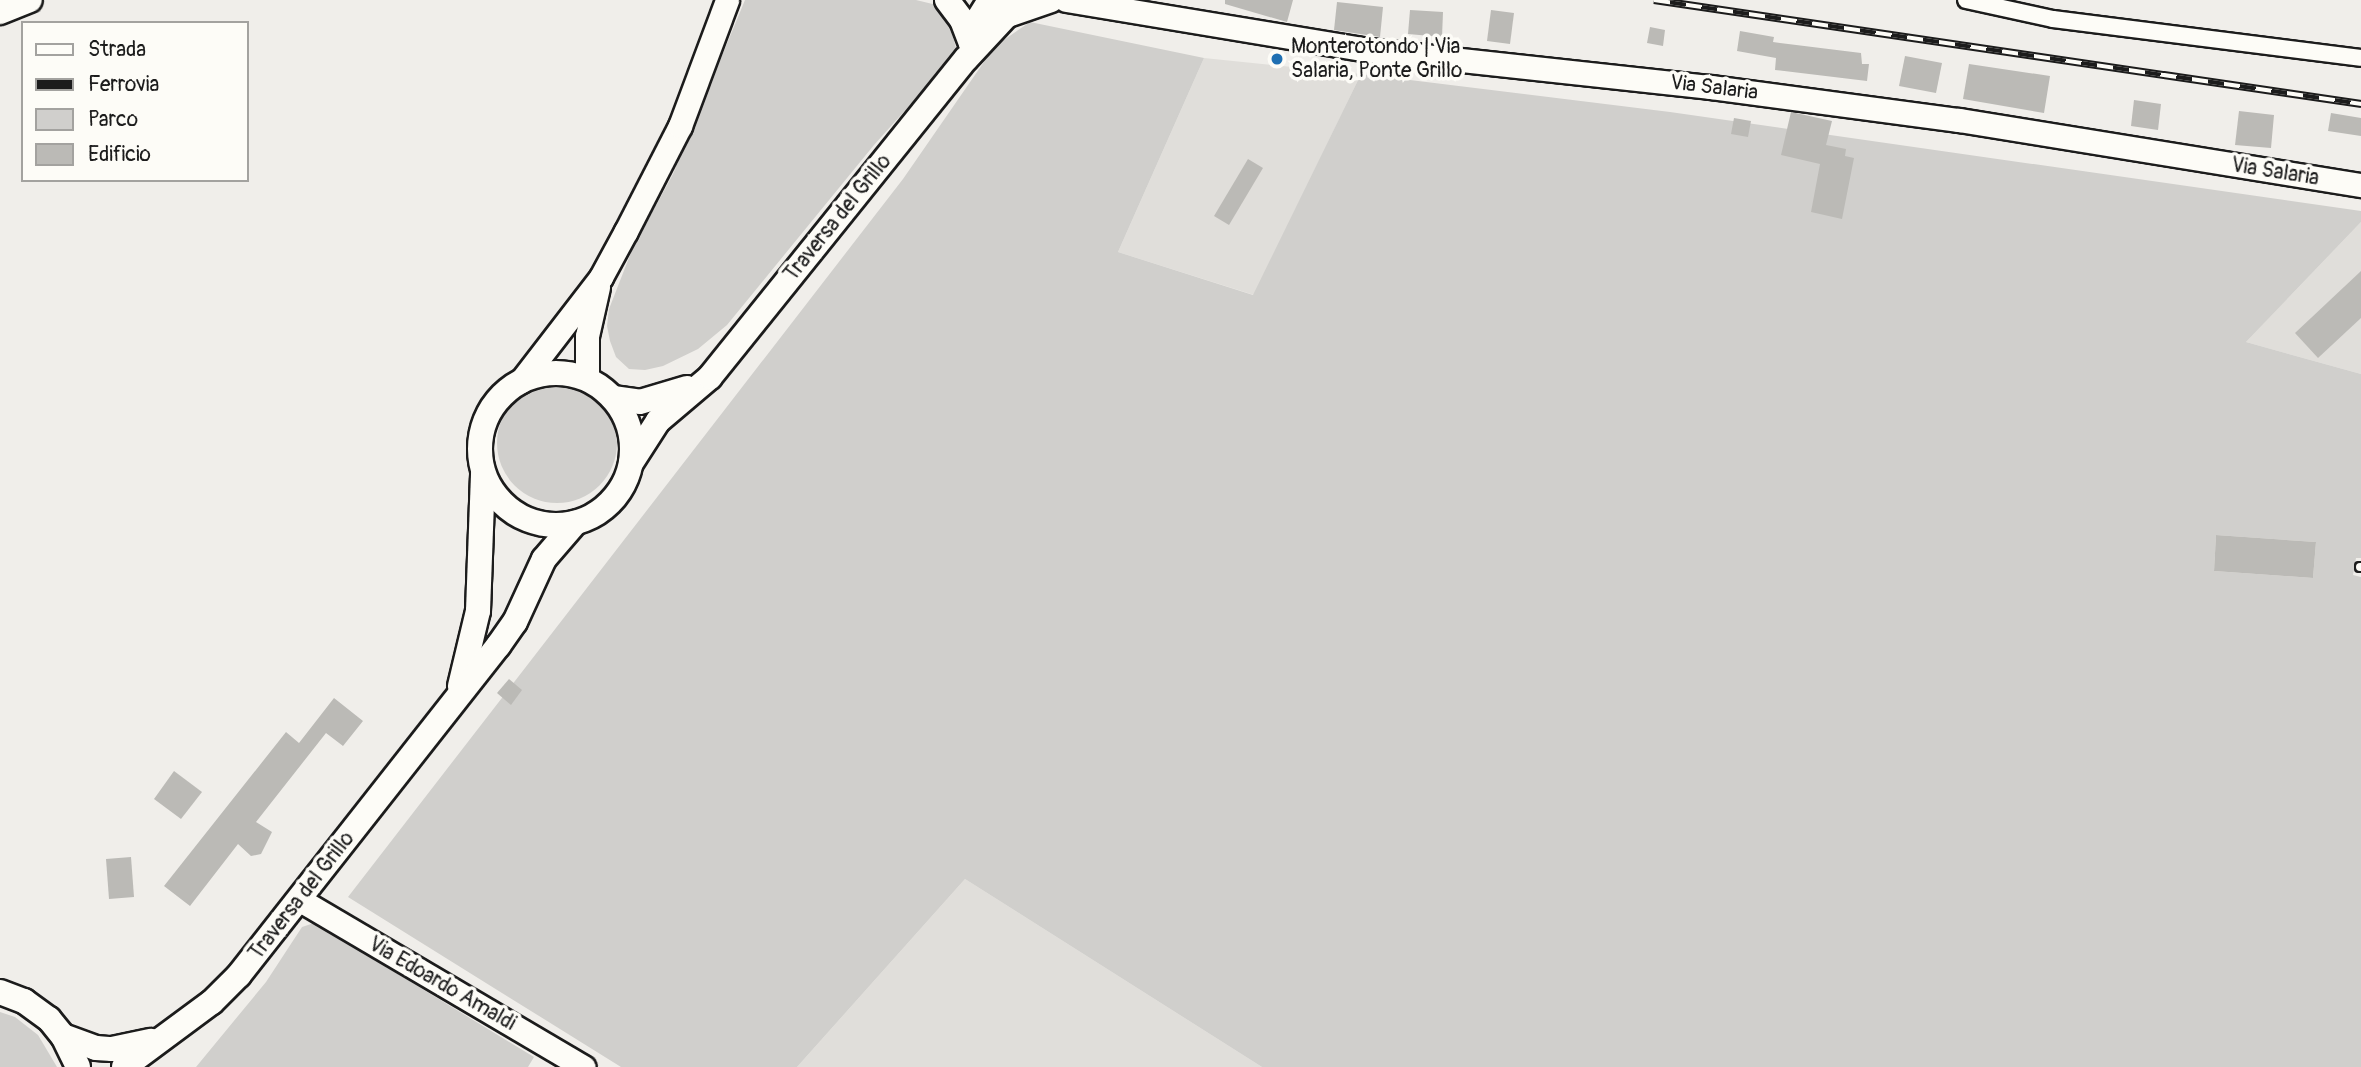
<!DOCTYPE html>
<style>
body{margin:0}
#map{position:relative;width:2361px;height:1067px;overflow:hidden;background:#f0eeea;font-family:Pangolin,sans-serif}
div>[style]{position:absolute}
.built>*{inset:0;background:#e0deda}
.green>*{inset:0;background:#d0cfcc}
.round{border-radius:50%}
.building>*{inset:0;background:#bbbab6}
.roads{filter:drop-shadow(2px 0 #1c1c1c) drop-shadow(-2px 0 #1c1c1c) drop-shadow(0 2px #1c1c1c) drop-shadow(0 -2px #1c1c1c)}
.lane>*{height:8px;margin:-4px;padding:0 4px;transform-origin:4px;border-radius:4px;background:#fdfcf7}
.street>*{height:16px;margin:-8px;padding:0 8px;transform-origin:8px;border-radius:8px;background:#fdfcf7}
.secondary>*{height:23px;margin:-11.5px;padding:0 11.5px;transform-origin:11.5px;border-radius:11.5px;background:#fdfcf7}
.primary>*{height:24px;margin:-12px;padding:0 12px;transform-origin:12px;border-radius:12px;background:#fdfcf7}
.primary>.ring{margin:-12px;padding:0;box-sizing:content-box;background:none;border:24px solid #fdfcf7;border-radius:50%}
.rail>*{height:8px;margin-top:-4px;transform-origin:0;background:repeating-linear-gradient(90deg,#fdfcf7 0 16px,#1c1c1c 0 32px);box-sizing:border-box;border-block:2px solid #1c1c1c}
.dots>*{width:19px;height:19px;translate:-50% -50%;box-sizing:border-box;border:4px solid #fdfcf7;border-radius:50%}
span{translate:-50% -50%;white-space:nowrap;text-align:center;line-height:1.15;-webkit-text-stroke:7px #fdfcf7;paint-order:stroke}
.poi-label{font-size:21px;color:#1c1c1c}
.left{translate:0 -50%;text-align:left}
.street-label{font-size:21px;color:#1c1c1c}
.legend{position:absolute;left:21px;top:21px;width:228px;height:161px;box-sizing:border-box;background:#fdfcf7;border:2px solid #a3a29f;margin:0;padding:9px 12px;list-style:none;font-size:21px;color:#1c1c1c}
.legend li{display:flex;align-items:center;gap:14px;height:35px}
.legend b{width:35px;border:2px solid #a3a29f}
</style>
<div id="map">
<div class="built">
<i style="clip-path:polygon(1204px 58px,1361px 74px,1254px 295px,1118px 252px)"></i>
<i style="clip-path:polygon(2361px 222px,2361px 374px,2246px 342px,2266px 321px)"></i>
<i style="clip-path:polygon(965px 879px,1262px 1067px,797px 1067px)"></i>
</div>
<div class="green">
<i style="clip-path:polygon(745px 0,916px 0,945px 7px,956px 48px,944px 67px,874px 145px,727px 325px,698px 349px,663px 366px,645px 370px,629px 369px,616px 357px,610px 341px,607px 326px,609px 309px,632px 250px,673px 174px)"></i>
<i style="clip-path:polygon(evenodd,1030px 22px,1204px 58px,1118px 252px,1253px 295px,1361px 74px,1670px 112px,2361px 211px,2361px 222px,2246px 342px,2361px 374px,2361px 558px,2356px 558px,2353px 575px,2361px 577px,2361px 1067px,1262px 1067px,965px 879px,797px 1067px,621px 1067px,348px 897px,903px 179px,995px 46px,1030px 22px,2216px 535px,2316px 542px,2313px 578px,2214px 571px,2216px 535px)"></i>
<i class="round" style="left:497px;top:383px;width:120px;height:120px"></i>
<i style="clip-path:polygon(314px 923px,534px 1057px,528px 1067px,196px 1067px,266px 982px,302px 927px)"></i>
<i style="clip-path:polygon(0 1012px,15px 1017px,38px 1035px,57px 1067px,0 1067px)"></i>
</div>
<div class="building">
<i style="clip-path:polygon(1225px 0,1293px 0,1287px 22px,1225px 4px)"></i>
<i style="clip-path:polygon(1337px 2px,1383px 7px,1380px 37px,1334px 30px)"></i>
<i style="clip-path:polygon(1410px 10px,1443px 12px,1442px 37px,1408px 34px)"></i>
<i style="clip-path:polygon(1491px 10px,1514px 13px,1510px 44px,1487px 41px)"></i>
<i style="clip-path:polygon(1650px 27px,1665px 30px,1663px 46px,1647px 43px)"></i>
<i style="clip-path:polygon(1740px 31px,1774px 37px,1773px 42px,1861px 53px,1862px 64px,1869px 64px,1867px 81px,1775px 70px,1776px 58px,1737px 51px)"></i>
<i style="clip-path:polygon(1905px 56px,1942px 63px,1936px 93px,1899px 86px)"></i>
<i style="clip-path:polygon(1969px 64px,2050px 76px,2044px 113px,1963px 99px)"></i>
<i style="clip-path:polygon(2134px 100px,2161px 104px,2158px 130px,2131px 126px)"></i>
<i style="clip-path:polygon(2239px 111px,2274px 115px,2271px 148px,2235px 145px)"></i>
<i style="clip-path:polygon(1791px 112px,1832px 121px,1826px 145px,1846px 149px,1845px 156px,1854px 158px,1842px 219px,1811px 212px,1820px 164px,1781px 155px)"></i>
<i style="clip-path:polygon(2331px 113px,2361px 118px,2361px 136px,2328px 131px)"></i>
<i style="clip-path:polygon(1734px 118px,1751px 121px,1748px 137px,1731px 134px)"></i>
<i style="clip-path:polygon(1248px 159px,1263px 168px,1229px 225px,1214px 216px)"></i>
<i style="clip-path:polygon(2361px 271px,2361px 318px,2318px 358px,2295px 333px)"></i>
<i style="clip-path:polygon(2216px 535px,2316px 542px,2313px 578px,2214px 571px)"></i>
<i style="clip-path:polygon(509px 679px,522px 690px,511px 705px,497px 693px)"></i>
<i style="clip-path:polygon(334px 698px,363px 721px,343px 746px,326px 733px,256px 822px,272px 832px,261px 854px,251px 856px,238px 844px,190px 906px,164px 886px,286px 732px,299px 743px)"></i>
<i style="clip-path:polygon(174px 771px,202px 792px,181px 819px,154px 799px)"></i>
<i style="clip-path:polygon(131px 857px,134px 897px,109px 899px,106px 859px)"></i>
</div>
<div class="roads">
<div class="lane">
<i style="left:2360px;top:567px;width:1px"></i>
</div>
<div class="street">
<i style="left:1966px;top:0;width:89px;rotate:12.3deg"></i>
<i style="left:2053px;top:19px;width:310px;rotate:7.2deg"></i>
</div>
<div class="secondary">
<i style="left:1066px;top:0;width:307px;rotate:9.4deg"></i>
<i style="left:1369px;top:50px;width:344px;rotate:6.2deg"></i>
<i style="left:1711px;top:87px;width:250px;rotate:7.6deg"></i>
<i style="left:1959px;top:120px;width:407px;rotate:9.2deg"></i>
<i style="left:1007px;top:15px;width:46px;rotate:-18.8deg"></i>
<i style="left:587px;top:379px;width:43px;rotate:-90deg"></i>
<i style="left:587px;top:336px;width:50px;rotate:-77.3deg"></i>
<i style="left:521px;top:381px;width:131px;rotate:-52.4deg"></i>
<i style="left:601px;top:277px;width:52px;rotate:-61.5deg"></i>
<i style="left:626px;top:231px;width:118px;rotate:-62.8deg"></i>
<i style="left:680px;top:126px;width:134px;rotate:-69.5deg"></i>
<i style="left:300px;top:900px;width:329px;rotate:30.5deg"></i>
</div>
<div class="primary">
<i style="left:947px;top:0;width:25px;rotate:53deg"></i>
<i style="left:962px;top:20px;width:25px;rotate:69deg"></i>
<i style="left:0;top:12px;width:32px;rotate:-22deg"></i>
<i style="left:971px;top:43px;width:23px;rotate:-75deg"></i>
<i style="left:977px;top:21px;width:25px;rotate:-58deg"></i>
<i class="ring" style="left:480px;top:373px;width:128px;height:128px"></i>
<i style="left:613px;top:398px;width:27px;rotate:8deg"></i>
<i style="left:640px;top:402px;width:49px;rotate:-16.6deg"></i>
<i style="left:631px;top:463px;width:50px;rotate:-57.3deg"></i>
<i style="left:658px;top:421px;width:68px;rotate:-40.2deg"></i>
<i style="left:710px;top:377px;width:408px;rotate:-51.2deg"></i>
<i style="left:966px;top:59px;width:60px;rotate:-47deg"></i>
<i style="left:1007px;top:15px;width:15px;rotate:-86deg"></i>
<i style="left:460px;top:686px;width:77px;rotate:-76.5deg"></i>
<i style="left:478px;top:611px;width:138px;rotate:-87.9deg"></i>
<i style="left:0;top:992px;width:26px;rotate:21deg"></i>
<i style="left:24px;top:1001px;width:31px;rotate:36deg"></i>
<i style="left:49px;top:1019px;width:22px;rotate:51deg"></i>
<i style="left:63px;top:1036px;width:34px;rotate:64deg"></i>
<i style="left:63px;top:1036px;width:35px;rotate:20deg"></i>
<i style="left:96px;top:1048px;width:16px;rotate:4deg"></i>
<i style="left:112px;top:1049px;width:40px;rotate:-12deg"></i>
<i style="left:124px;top:1067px;width:109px;rotate:-36.5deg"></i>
<i style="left:212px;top:1002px;width:38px;rotate:-45deg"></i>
<i style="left:239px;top:975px;width:419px;rotate:-51.8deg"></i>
<i style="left:498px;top:646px;width:29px;rotate:-55deg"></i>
<i style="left:515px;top:622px;width:69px;rotate:-65.3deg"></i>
<i style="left:544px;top:559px;width:48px;rotate:-49.3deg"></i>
</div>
</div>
<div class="rail">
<i style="left:1654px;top:0;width:715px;rotate:8.37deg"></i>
</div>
<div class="dots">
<i style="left:1277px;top:59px;background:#1f6fb2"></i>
</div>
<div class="poi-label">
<span class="left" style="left:1291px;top:59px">Monterotondo | Via<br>Salaria, Ponte Grillo</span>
</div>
<div class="street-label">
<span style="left:1714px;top:88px;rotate:7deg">Via Salaria</span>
<span style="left:2275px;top:172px;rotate:9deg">Via Salaria</span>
<span style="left:838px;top:218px;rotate:-51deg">Traversa del Grillo</span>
<span style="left:302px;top:896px;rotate:-52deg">Traversa del Grillo</span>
<span style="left:442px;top:984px;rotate:30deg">Via Edoardo Amaldi</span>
</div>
<ul class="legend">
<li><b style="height:9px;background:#fdfcf7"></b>Strada</li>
<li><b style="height:9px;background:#1c1c1c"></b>Ferrovia</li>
<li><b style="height:19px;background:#d0cfcc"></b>Parco</li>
<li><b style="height:19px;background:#bbbab6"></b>Edificio</li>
</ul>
</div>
